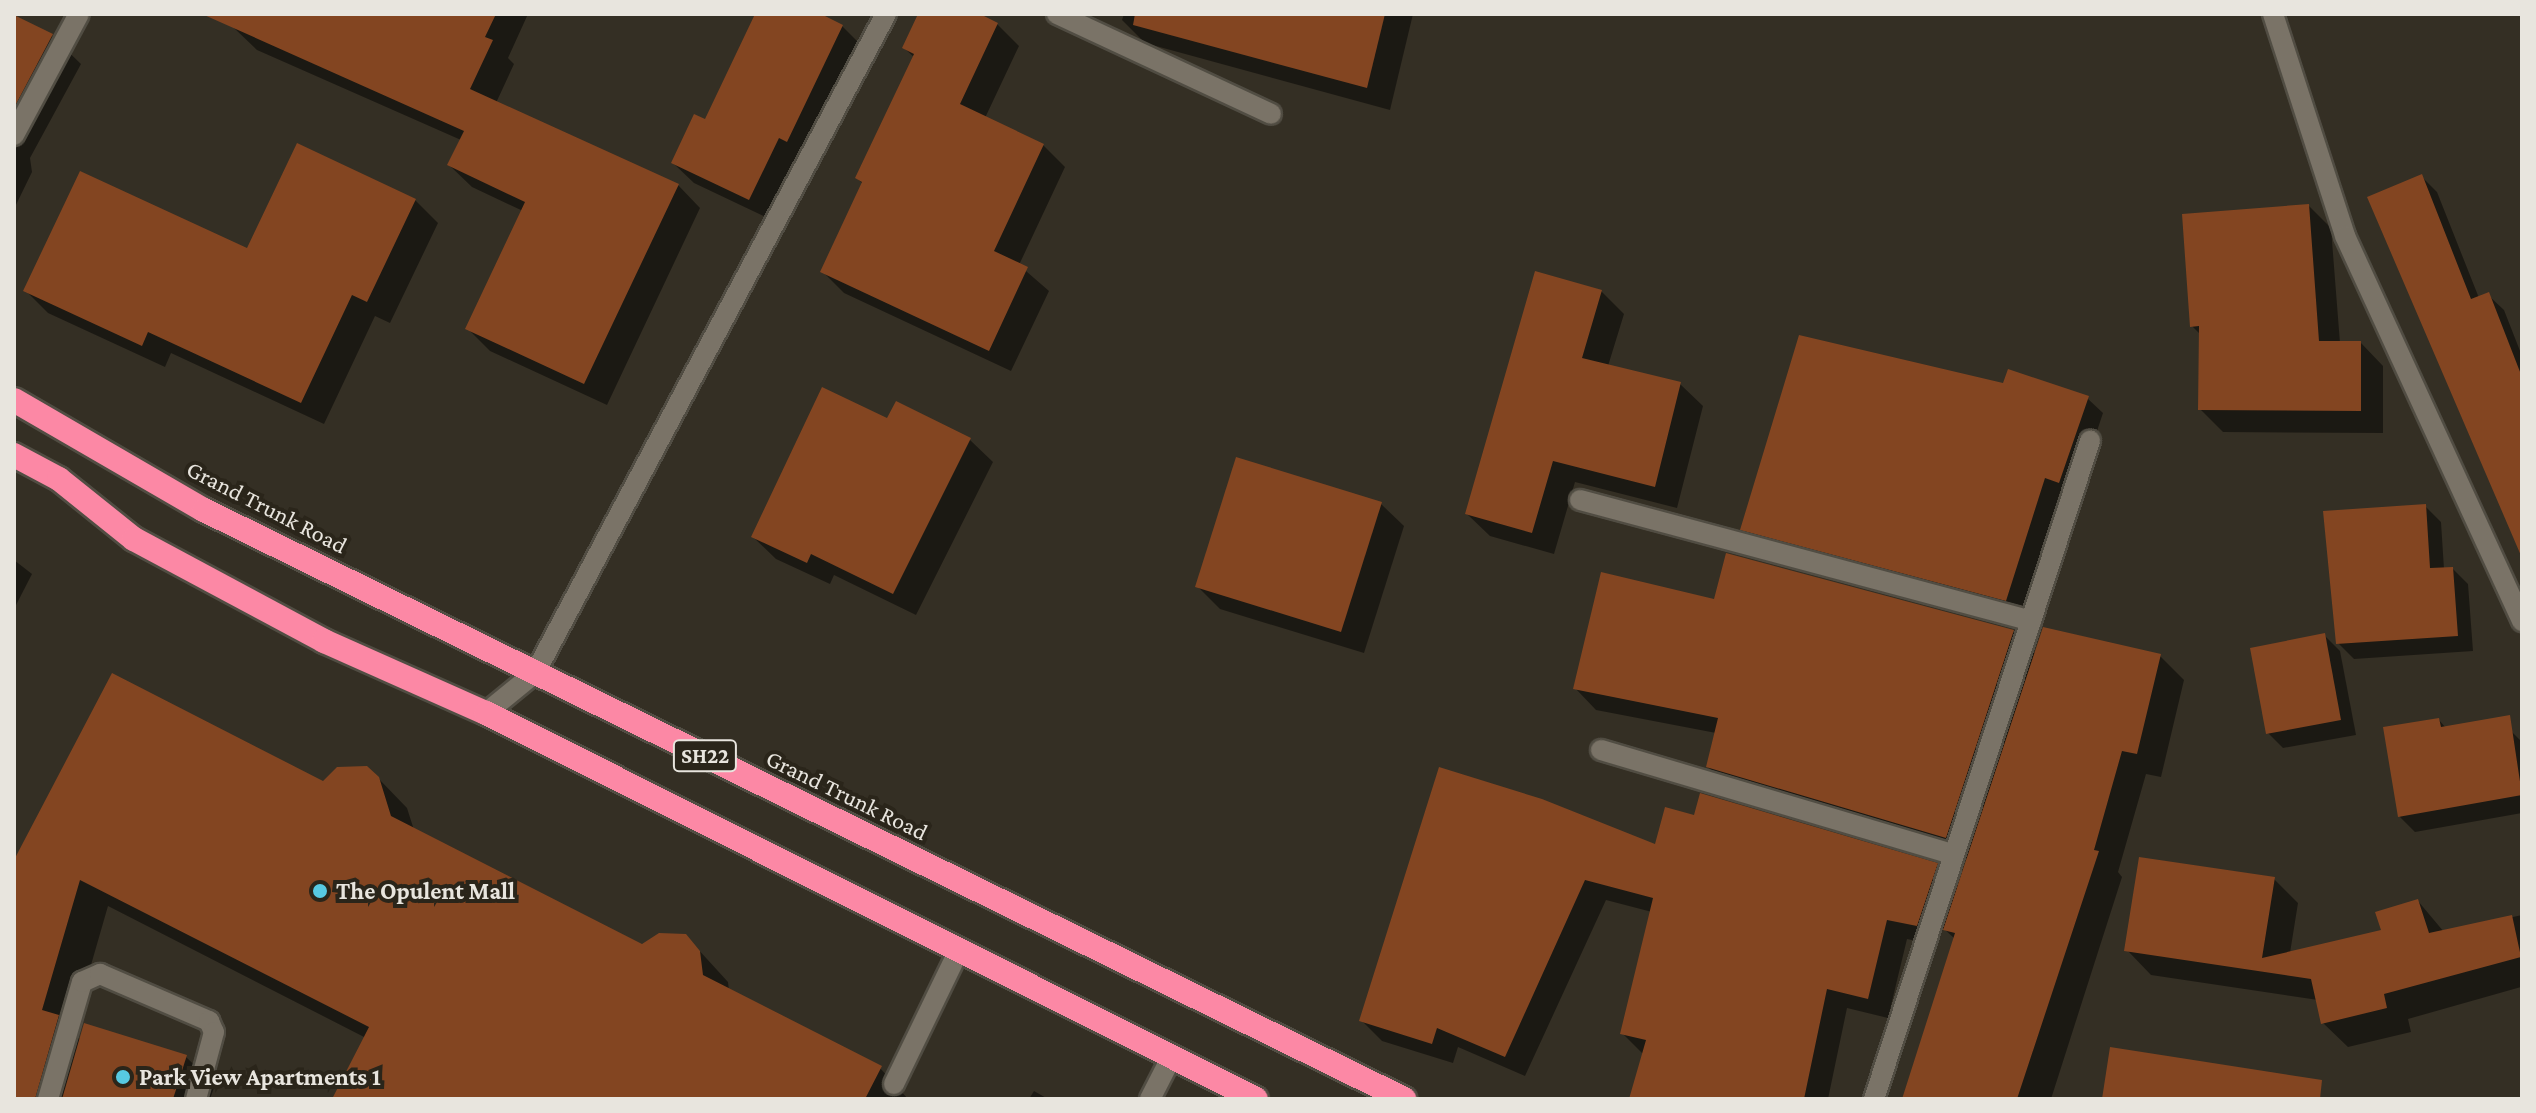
<!DOCTYPE html>
<style>
body{margin:0}
#map{position:relative;width:2536px;height:1113px;overflow:hidden;background:#342f24;font-family:"Crimson Pro",serif}
div>[style]{position:absolute}
.shadow>*{inset:0;background:#0007}
.building>*{inset:0;background:#834521}
.roads{filter:drop-shadow(2px 0 #514d43) drop-shadow(-2px 0 #514d43) drop-shadow(0 2px #514d43) drop-shadow(0 -2px #514d43)}
.lane>*{height:20px;margin:-10px;padding:0 10px;transform-origin:10px;border-radius:10px;background:#7a7367}
.street>*{height:20px;margin:-10px;padding:0 10px;transform-origin:10px;border-radius:10px;background:#7a7367}
.highway>*{height:24px;margin:-12px;padding:0 12px;transform-origin:12px;border-radius:12px;background:#fc88a5}
.dots>*{width:22px;height:22px;translate:-50% -50%;box-sizing:border-box;border:4px solid #2a251a;border-radius:50%}
span{translate:-50% -50%;white-space:nowrap;text-align:center;line-height:1.15;-webkit-text-stroke:8px #2a251a;paint-order:stroke}
.shield-label span{padding:2px 6px;background:#2a251a;border:2px solid;border-radius:6px;-webkit-text-stroke-width:0}
.shield-label{font-size:22px;color:#e8e5de;font-weight:700}
.street-label{font-size:24px;color:#e8e5de}
.poi-label{font-size:24px;color:#e8e5de;font-weight:700}
.left{translate:0 -50%;text-align:left}
.frame{position:absolute;inset:0;border:16px solid #e8e5de;pointer-events:none}
</style>
<div id="map">
<div class="shadow">
<i style="clip-path:polygon(241px 14px,528px 14px,508px 58px,514px 64px,496px 103px,678px 185px,700px 208px,607px 405px,490px 351px,467px 328px,523px 211px,472px 187px,449px 165px,461px 140px,257px 50px,234px 28px)"></i>
<i style="clip-path:polygon(757px 14px,816px 14px,842px 26px,863px 47px,770px 219px,694px 183px,673px 163px,706px 122px)"></i>
<i style="clip-path:polygon(920px 14px,975px 14px,997px 24px,1019px 46px,985px 118px,1043px 145px,1065px 167px,1019px 265px,1049px 291px,1011px 371px,844px 293px,822px 271px,863px 184px,857px 178px,915px 58px,904px 48px)"></i>
<i style="clip-path:polygon(1124px 14px,1413px 14px,1390px 110px,1145px 43px,1122px 20px)"></i>
<i style="clip-path:polygon(14px 18px,52px 36px,81px 64px,30px 158px,32px 172px,14px 209px)"></i>
<i style="clip-path:polygon(2422px 177px,2437px 192px,2479px 298px,2488px 295px,2504px 310px,2522px 356px,2522px 552px)"></i>
<i style="clip-path:polygon(415px 200px,438px 223px,390px 323px,375px 316px,324px 424px,171px 353px,165px 367px,48px 313px,25px 290px,248px 251px)"></i>
<i style="clip-path:polygon(2309px 206px,2331px 228px,2340px 343px,2361px 343px,2383px 366px,2383px 433px,2223px 432px,2200px 409px,2201px 335px,2192px 326px)"></i>
<i style="clip-path:polygon(1601px 291px,1624px 314px,1608px 366px,1680px 384px,1703px 406px,1677px 508px,1575px 482px,1554px 554px,1490px 536px,1467px 514px)"></i>
<i style="clip-path:polygon(2005px 385px,2087px 398px,2103px 413px,2075px 497px,2060px 492px,2022px 615px,1758px 545px,1743px 529px)"></i>
<i style="clip-path:polygon(888px 420px,970px 440px,993px 462px,916px 615px,834px 575px,830px 584px,776px 559px,753px 537px)"></i>
<i style="clip-path:polygon(1237px 459px,1381px 504px,1404px 526px,1364px 653px,1220px 609px,1197px 586px)"></i>
<i style="clip-path:polygon(2425px 506px,2441px 522px,2444px 569px,2453px 569px,2468px 584px,2473px 651px,2354px 659px,2338px 643px)"></i>
<i style="clip-path:polygon(14px 560px,32px 574px,14px 609px)"></i>
<i style="clip-path:polygon(1715px 602px,2013px 632px,2036px 654px,2160px 656px,2184px 680px,2161px 777px,2146px 774px,2118px 872px,2122px 877px,2051px 1099px,1904px 1099px,1955px 939px,1943px 928px,1937px 945px,1907px 939px,1888px 1018px,1847px 1008px,1828px 1099px,1631px 1099px,1644px 1055px,1622px 1033px,1652px 912px,1606px 900px,1525px 1076px,1458px 1047px,1453px 1063px,1382px 1041px,1361px 1020px,1440px 769px,1656px 847px,1937px 865px,1959px 887px,1969px 859px,1729px 788px,1708px 767px,1716px 733px,1596px 710px,1575px 688px)"></i>
<i style="clip-path:polygon(2324px 635px,2340px 651px,2356px 735px,2283px 748px,2268px 733px)"></i>
<i style="clip-path:polygon(2439px 720px,2446px 728px,2512px 732px,2522px 742px,2522px 813px,2415px 832px,2400px 817px)"></i>
<i style="clip-path:polygon(378px 778px,407px 808px,414px 830px,642px 946px,686px 936px,728px 982px,729px 991px,880px 1068px,908px 1099px,334px 1099px,366px 1038px,108px 906px,72px 1031px,81px 1040px,186px 1057px,215px 1085px,210px 1099px,14px 1099px,14px 865px,323px 784px)"></i>
<i style="clip-path:polygon(2274px 879px,2298px 903px,2290px 953px,2383px 931px,2418px 901px,2444px 932px,2522px 915px,2522px 992px,2521px 987px,2408px 1019px,2411px 1032px,2348px 1047px,2323px 1023px,2318px 1000px,2151px 975px,2127px 950px)"></i>
<i style="clip-path:polygon(1034px 1091px,1048px 1099px,1029px 1099px)"></i>
</div>
<div class="building">
<i style="clip-path:polygon(202px 14px,496px 14px,485px 37px,493px 40px,470px 89px,679px 184px,584px 384px,465px 329px,525px 202px,447px 165px,464px 131px)"></i>
<i style="clip-path:polygon(755px 14px,821px 14px,843px 25px,787px 142px,779px 138px,749px 200px,671px 163px,694px 114px,705px 119px)"></i>
<i style="clip-path:polygon(918px 14px,980px 14px,998px 23px,960px 104px,1044px 144px,994px 251px,1028px 267px,989px 351px,820px 272px,862px 182px,855px 178px,914px 54px,902px 48px)"></i>
<i style="clip-path:polygon(1135px 14px,1385px 14px,1367px 88px,1133px 25px)"></i>
<i style="clip-path:polygon(14px 15px,53px 34px,14px 108px)"></i>
<i style="clip-path:polygon(297px 143px,416px 199px,367px 302px,352px 295px,301px 403px,148px 332px,142px 346px,23px 291px,80px 171px,247px 248px)"></i>
<i style="clip-path:polygon(2422px 174px,2471px 299px,2489px 292px,2522px 377px,2522px 558px,2367px 197px)"></i>
<i style="clip-path:polygon(2309px 204px,2319px 341px,2361px 341px,2361px 411px,2198px 410px,2199px 326px,2190px 327px,2182px 214px)"></i>
<i style="clip-path:polygon(1535px 271px,1602px 290px,1582px 358px,1681px 382px,1655px 487px,1553px 461px,1532px 533px,1465px 514px)"></i>
<i style="clip-path:polygon(1799px 335px,2003px 383px,2008px 369px,2089px 396px,2059px 483px,2045px 478px,2006px 601px,1740px 530px)"></i>
<i style="clip-path:polygon(822px 387px,887px 418px,896px 401px,971px 438px,893px 594px,811px 554px,807px 563px,751px 537px)"></i>
<i style="clip-path:polygon(1236px 457px,1382px 502px,1341px 632px,1195px 587px)"></i>
<i style="clip-path:polygon(2426px 504px,2430px 568px,2453px 567px,2458px 636px,2336px 644px,2323px 511px)"></i>
<i style="clip-path:polygon(1726px 553px,2014px 630px,1946px 838px,1706px 767px,1718px 718px,1573px 689px,1601px 572px,1714px 599px)"></i>
<i style="clip-path:polygon(2043px 627px,2161px 654px,2137px 754px,2122px 751px,2094px 850px,2099px 851px,2017px 1099px,1902px 1099px,1955px 933px,1943px 930px)"></i>
<i style="clip-path:polygon(2325px 633px,2341px 720px,2266px 734px,2250px 648px)"></i>
<i style="clip-path:polygon(112px 673px,323px 781px,337px 767px,367px 766px,379px 777px,391px 816px,642px 944px,659px 933px,686px 934px,700px 951px,703px 975px,882px 1066px,865px 1099px,332px 1099px,369px 1027px,80px 880px,42px 1010px,59px 1015px,35px 1099px,14px 1099px,14px 860px)"></i>
<i style="clip-path:polygon(2510px 715px,2522px 795px,2398px 817px,2383px 727px,2439px 718px,2441px 727px)"></i>
<i style="clip-path:polygon(1439px 767px,1542px 799px,1655px 844px,1665px 807px,1694px 815px,1700px 793px,1938px 863px,1917px 926px,1887px 920px,1868px 999px,1827px 989px,1804px 1099px,1629px 1099px,1646px 1040px,1620px 1034px,1653px 898px,1585px 880px,1505px 1057px,1437px 1028px,1432px 1044px,1359px 1021px)"></i>
<i style="clip-path:polygon(2139px 857px,2275px 877px,2262px 958px,2381px 930px,2375px 912px,2418px 899px,2429px 933px,2512px 915px,2521px 957px,2384px 994px,2387px 1008px,2321px 1024px,2311px 979px,2124px 951px)"></i>
<i style="clip-path:polygon(84px 1023px,187px 1055px,173px 1099px,62px 1099px)"></i>
<i style="clip-path:polygon(2110px 1047px,2322px 1080px,2320px 1099px,2102px 1099px)"></i>
</div>
<div class="roads">
<div class="lane">
<i style="left:1580px;top:500px;width:467px;rotate:15deg"></i>
<i style="left:1601px;top:750px;width:367px;rotate:16.5deg"></i>
<i style="left:48px;top:1099px;width:122px;rotate:-73.8deg"></i>
<i style="left:82px;top:982px;width:20px;rotate:-24deg"></i>
<i style="left:100px;top:974px;width:119px;rotate:23.3deg"></i>
<i style="left:209px;top:1021px;width:12px;rotate:66deg"></i>
<i style="left:214px;top:1032px;width:69px;rotate:105deg"></i>
<i style="left:1874px;top:1099px;width:693px;rotate:-71.83deg"></i>
</div>
<div class="street">
<i style="left:1057px;top:14px;width:236px;rotate:25deg"></i>
<i style="left:2273px;top:14px;width:233px;rotate:72deg"></i>
<i style="left:2345px;top:236px;width:424px;rotate:65.3deg"></i>
<i style="left:14px;top:135px;width:137px;rotate:-61.8deg"></i>
<i style="left:486px;top:713px;width:63px;rotate:-39.2deg"></i>
<i style="left:535px;top:673px;width:747px;rotate:-61.96deg"></i>
<i style="left:894px;top:1084px;width:149px;rotate:-64.1deg"></i>
<i style="left:1150px;top:1099px;width:48px;rotate:-62.9deg"></i>
</div>
<div class="highway">
<i style="left:14px;top:400px;width:220px;rotate:30.1deg"></i>
<i style="left:204px;top:510px;width:1337px;rotate:26.14deg"></i>
<i style="left:14px;top:455px;width:51px;rotate:28.1deg"></i>
<i style="left:59px;top:479px;width:96px;rotate:38.7deg"></i>
<i style="left:134px;top:539px;width:216px;rotate:28.2deg"></i>
<i style="left:324px;top:641px;width:177px;rotate:24deg"></i>
<i style="left:486px;top:713px;width:861px;rotate:26.62deg"></i>
</div>
</div>
<div class="dots">
<i style="left:320px;top:891px;background:#57c9e2"></i>
<i style="left:123px;top:1077px;background:#57c9e2"></i>
</div>
<div class="shield-label">
<span style="left:705px;top:756px">SH22</span>
</div>
<div class="street-label">
<span style="left:267px;top:507px;rotate:27deg">Grand Trunk Road</span>
<span style="left:847px;top:795px;rotate:26deg">Grand Trunk Road</span>
</div>
<div class="poi-label">
<span class="left" style="left:336px;top:891px">The Opulent Mall</span>
<span class="left" style="left:139px;top:1077px">Park View Apartments 1</span>
</div>
<div class="frame"></div>
</div>
